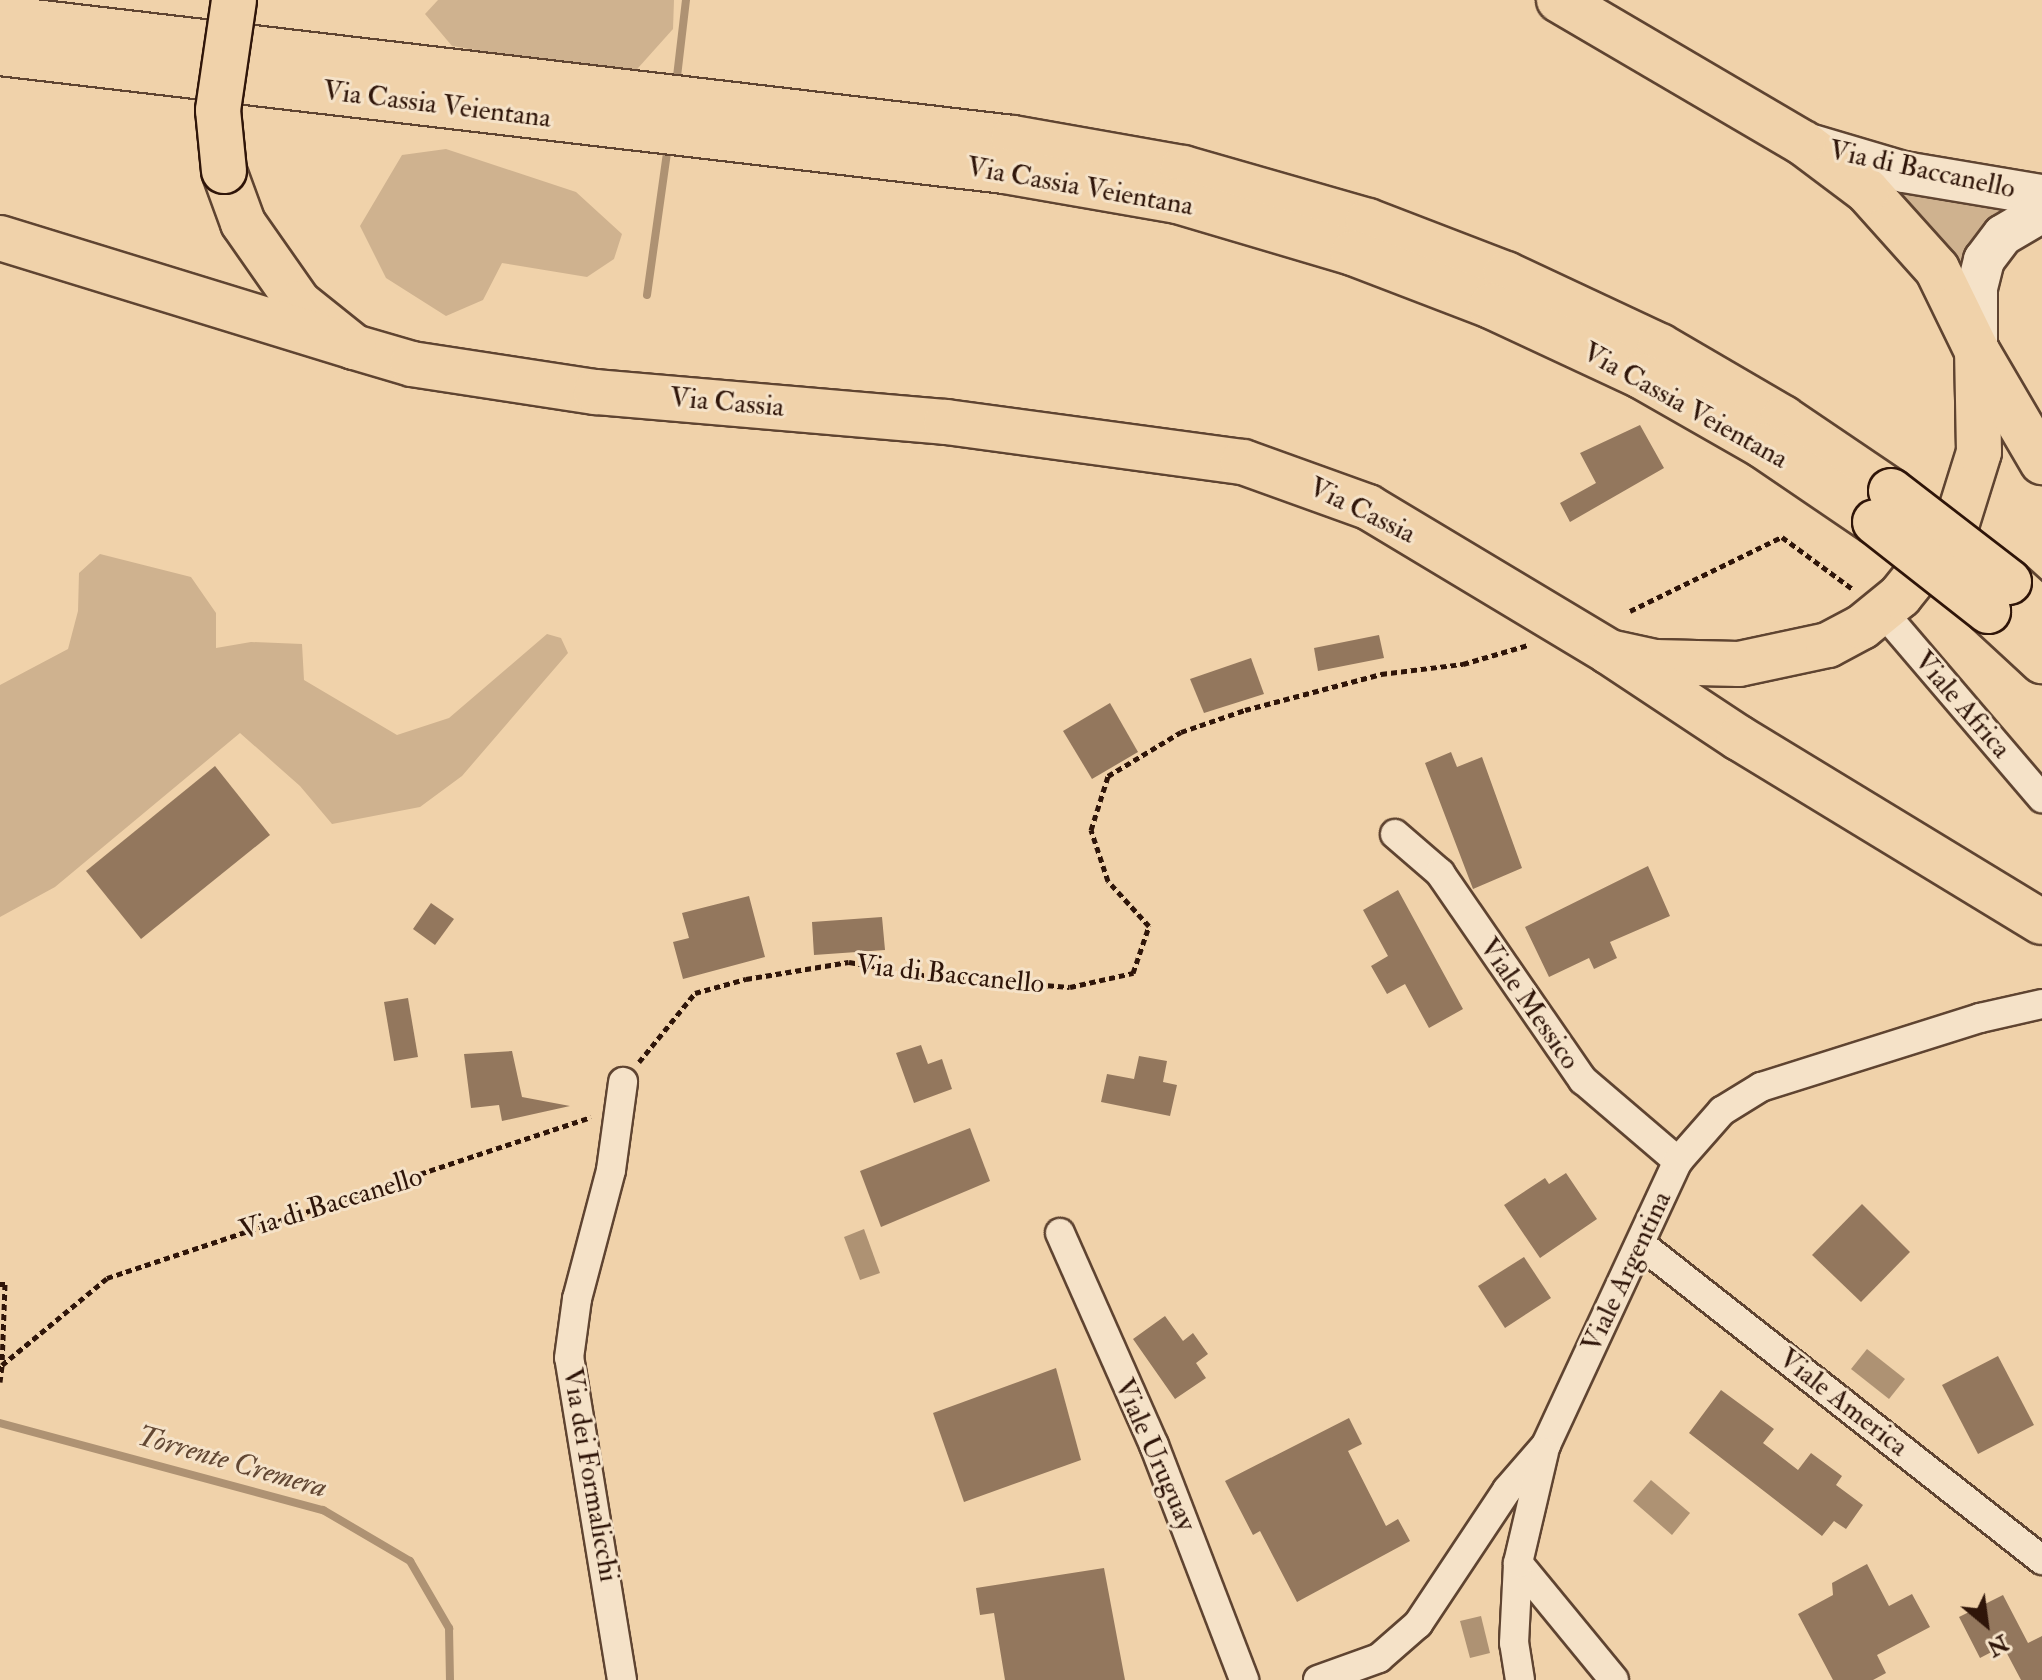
<!DOCTYPE html>
<style>
body{margin:0}
#map{position:relative;width:2042px;height:1680px;overflow:hidden;background:#f0d2aa;font-family:"IM FELL Double Pica",serif}
div>[style]{position:absolute}
.green>*{inset:0;background:#cfb28f}
.water>*{inset:0;background:#ae9273}
.stream>*{height:8px;margin:-4px;padding:0 4px;transform-origin:4px;border-radius:4px;background:#ae9273}
.building>*{inset:0;background:#93775d}
.path>*{height:5px;margin-top:-2.5px;transform-origin:0;background:repeating-linear-gradient(90deg,#2f1509 0 6px,transparent 0 10px)}
.roads{filter:drop-shadow(2px 0 #5f4431) drop-shadow(-2px 0 #5f4431) drop-shadow(0 2px #5f4431) drop-shadow(0 -2px #5f4431)}
.street>*{height:28px;margin:-14px;padding:0 14px;transform-origin:14px;border-radius:14px;background:#f5e2c8}
.secondary>*{height:40px;margin:-20px;padding:0 20px;transform-origin:20px;border-radius:20px;background:#f5e2c8}
.primary>*{height:44px;margin:-22px;padding:0 22px;transform-origin:22px;border-radius:22px;background:#f0d2aa}
.highway>*{height:44px;margin:-22px;padding:0 22px;transform-origin:22px;border-radius:22px;background:#f0d2aa}
.bridges{filter:drop-shadow(2px 0 #2f1509) drop-shadow(-2px 0 #2f1509) drop-shadow(0 2px #2f1509) drop-shadow(0 -2px #2f1509)}
.primary-bridge>*{height:44px;margin:-22px;padding:0 22px;transform-origin:22px;border-radius:22px;background:#f0d2aa}
.highway-bridge>*{height:44px;margin:-22px;padding:0 22px;transform-origin:22px;border-radius:22px;background:#f0d2aa}
span{translate:-50% -50%;white-space:nowrap;text-align:center;line-height:1.15;-webkit-text-stroke:6px #f5e2c8;paint-order:stroke}
.street-label{font-size:28px;color:#2f1509}
.water-label{font-size:30px;color:#624733;font-style:italic}
.north{position:absolute;left:1946px;top:1584px;width:80px;height:80px;-webkit-text-stroke:6px #f5e2c8;paint-order:stroke;rotate:151deg;font-size:22px;font-weight:700;line-height:32px;text-align:center;color:#2f1509}
.north::after{content:'';display:block;margin:auto;width:28px;height:36px;background:#2f1509;clip-path:polygon(50% 0,100% 100%,50% 72%,0 100%)}
</style>
<div id="map">
<div class="green">
<i style="clip-path:polygon(438px 0,674px 0,673px 29px,630px 77px,452px 46px,425px 14px)"></i>
<i style="clip-path:polygon(446px 149px,576px 192px,622px 234px,614px 259px,587px 277px,502px 263px,483px 300px,446px 316px,386px 278px,360px 226px,402px 155px)"></i>
<i style="clip-path:polygon(1887px 189px,2024px 208px,1962px 281px,1927px 223px)"></i>
<i style="clip-path:polygon(100px 554px,191px 577px,216px 613px,216px 648px,251px 642px,302px 644px,304px 680px,397px 735px,449px 718px,547px 634px,561px 638px,568px 653px,462px 776px,420px 807px,332px 824px,300px 786px,240px 733px,55px 887px,0 917px,0 685px,68px 649px,78px 611px,79px 573px)"></i>
</div>
<div class="water">
<i style="clip-path:polygon(864px 1229px,880px 1273px,860px 1280px,844px 1237px)"></i>
<i style="clip-path:polygon(1867px 1349px,1905px 1379px,1889px 1399px,1851px 1369px)"></i>
<i style="clip-path:polygon(1651px 1480px,1690px 1513px,1672px 1535px,1633px 1501px)"></i>
<i style="clip-path:polygon(1481px 1616px,1490px 1653px,1470px 1658px,1460px 1621px)"></i>
</div>
<div class="stream">
<i style="left:676px;top:85px;width:86px;rotate:-83.3deg"></i>
<i style="left:647px;top:295px;width:150px;rotate:-82deg"></i>
<i style="left:0;top:1423px;width:335px;rotate:15.1deg"></i>
<i style="left:323px;top:1510px;width:101px;rotate:30.4deg"></i>
<i style="left:410px;top:1561px;width:78px;rotate:59.8deg"></i>
<i style="left:449px;top:1628px;width:52px;rotate:88.9deg"></i>
</div>
<div class="building">
<i style="clip-path:polygon(1640px 425px,1664px 468px,1570px 522px,1560px 503px,1596px 483px,1580px 453px)"></i>
<i style="clip-path:polygon(1379px 635px,1384px 658px,1318px 671px,1314px 648px)"></i>
<i style="clip-path:polygon(1251px 658px,1264px 694px,1204px 713px,1190px 679px)"></i>
<i style="clip-path:polygon(1110px 703px,1138px 752px,1092px 779px,1063px 731px)"></i>
<i style="clip-path:polygon(1451px 752px,1457px 767px,1482px 757px,1522px 868px,1473px 889px,1425px 763px)"></i>
<i style="clip-path:polygon(215px 766px,270px 835px,141px 939px,86px 871px)"></i>
<i style="clip-path:polygon(1648px 866px,1670px 916px,1610px 942px,1617px 958px,1594px 969px,1589px 958px,1549px 977px,1525px 927px)"></i>
<i style="clip-path:polygon(1398px 890px,1463px 1009px,1429px 1028px,1405px 984px,1387px 994px,1371px 966px,1388px 956px,1363px 910px)"></i>
<i style="clip-path:polygon(749px 896px,765px 957px,683px 979px,673px 942px,689px 938px,682px 913px)"></i>
<i style="clip-path:polygon(431px 903px,454px 919px,435px 945px,413px 929px)"></i>
<i style="clip-path:polygon(882px 917px,885px 950px,814px 955px,812px 922px)"></i>
<i style="clip-path:polygon(408px 998px,418px 1057px,394px 1061px,384px 1002px)"></i>
<i style="clip-path:polygon(921px 1045px,928px 1064px,942px 1059px,952px 1089px,914px 1103px,896px 1053px)"></i>
<i style="clip-path:polygon(512px 1051px,522px 1097px,570px 1106px,502px 1121px,499px 1105px,471px 1108px,464px 1054px)"></i>
<i style="clip-path:polygon(1139px 1056px,1167px 1061px,1163px 1082px,1177px 1085px,1170px 1116px,1101px 1102px,1107px 1074px,1134px 1079px)"></i>
<i style="clip-path:polygon(970px 1128px,990px 1181px,881px 1227px,860px 1171px)"></i>
<i style="clip-path:polygon(1566px 1173px,1597px 1219px,1540px 1258px,1504px 1205px,1545px 1178px,1549px 1184px)"></i>
<i style="clip-path:polygon(1862px 1204px,1910px 1252px,1861px 1302px,1812px 1255px)"></i>
<i style="clip-path:polygon(1524px 1257px,1551px 1298px,1505px 1328px,1478px 1286px)"></i>
<i style="clip-path:polygon(1165px 1316px,1183px 1341px,1193px 1333px,1208px 1354px,1196px 1363px,1206px 1378px,1175px 1399px,1133px 1339px)"></i>
<i style="clip-path:polygon(1998px 1356px,2034px 1425px,1978px 1454px,1942px 1385px)"></i>
<i style="clip-path:polygon(1056px 1368px,1081px 1460px,964px 1502px,933px 1413px)"></i>
<i style="clip-path:polygon(1721px 1390px,1774px 1429px,1763px 1443px,1798px 1470px,1811px 1453px,1842px 1476px,1836px 1485px,1863px 1505px,1846px 1529px,1834px 1521px,1822px 1536px,1689px 1433px)"></i>
<i style="clip-path:polygon(1349px 1418px,1362px 1444px,1348px 1451px,1386px 1526px,1398px 1519px,1410px 1541px,1297px 1602px,1260px 1531px,1253px 1535px,1225px 1481px)"></i>
<i style="clip-path:polygon(1867px 1564px,1889px 1606px,1912px 1594px,1930px 1627px,1877px 1655px,1886px 1673px,1873px 1680px,1833px 1680px,1798px 1614px,1833px 1595px,1832px 1583px)"></i>
<i style="clip-path:polygon(1104px 1568px,1125px 1680px,1005px 1680px,994px 1613px,980px 1615px,976px 1588px)"></i>
<i style="clip-path:polygon(2003px 1595px,2028px 1643px,2042px 1636px,2042px 1680px,2021px 1680px,2003px 1646px,1980px 1658px,1959px 1617px)"></i>
</div>
<div class="path">
<i style="left:1630px;top:611px;width:169px;rotate:-26deg"></i>
<i style="left:1782px;top:537px;width:89px;rotate:36.4deg"></i>
<i style="left:639px;top:1062px;width:89px;rotate:-50.9deg"></i>
<i style="left:695px;top:993px;width:53px;rotate:-15.4deg"></i>
<i style="left:746px;top:979px;width:104px;rotate:-9.4deg"></i>
<i style="left:849px;top:962px;width:80px;rotate:10deg"></i>
<i style="left:928px;top:976px;width:142px;rotate:4.4deg"></i>
<i style="left:1070px;top:987px;width:65px;rotate:-12.5deg"></i>
<i style="left:1133px;top:973px;width:50px;rotate:-71.2deg"></i>
<i style="left:1149px;top:926px;width:61px;rotate:-132.3deg"></i>
<i style="left:1108px;top:881px;width:54px;rotate:-108.4deg"></i>
<i style="left:1091px;top:830px;width:57px;rotate:-72.5deg"></i>
<i style="left:1108px;top:776px;width:85px;rotate:-31.1deg"></i>
<i style="left:1181px;top:732px;width:68px;rotate:-19deg"></i>
<i style="left:1245px;top:710px;width:141px;rotate:-14.8deg"></i>
<i style="left:1381px;top:674px;width:83px;rotate:-7deg"></i>
<i style="left:1463px;top:664px;width:68px;rotate:-16.3deg"></i>
<i style="left:0;top:1284px;width:5px"></i>
<i style="left:5px;top:1284px;width:80px;rotate:92.1deg"></i>
<i style="left:0;top:1382px;width:17px;rotate:-83deg"></i>
<i style="left:2px;top:1365px;width:136px;rotate:-39.6deg"></i>
<i style="left:107px;top:1278px;width:510px;rotate:-18.4deg"></i>
</div>
<div class="roads">
<div class="street">
<i style="left:1883px;top:612px;width:245px;rotate:49.5deg"></i>
<i style="left:1395px;top:834px;width:60px;rotate:40.9deg"></i>
<i style="left:1440px;top:873px;width:252px;rotate:55.4deg"></i>
<i style="left:1583px;top:1080px;width:125px;rotate:40.5deg"></i>
<i style="left:1060px;top:1233px;width:232px;rotate:66.1deg"></i>
<i style="left:1154px;top:1445px;width:252px;rotate:69deg"></i>
<i style="left:1643px;top:1246px;width:508px;rotate:38.2deg"></i>
<i style="left:1518px;top:1563px;width:151px;rotate:50.6deg"></i>
<i style="left:622px;top:1680px;width:326px;rotate:-99.3deg"></i>
<i style="left:569px;top:1358px;width:60px;rotate:-82.3deg"></i>
<i style="left:577px;top:1299px;width:133px;rotate:-75.2deg"></i>
<i style="left:611px;top:1170px;width:89px;rotate:-82.2deg"></i>
<i style="left:1318px;top:1680px;width:65px;rotate:-19.8deg"></i>
<i style="left:1379px;top:1658px;width:52px;rotate:-41.1deg"></i>
<i style="left:1418px;top:1624px;width:161px;rotate:-56.4deg"></i>
<i style="left:1507px;top:1490px;width:60px;rotate:-49.1deg"></i>
<i style="left:1546px;top:1445px;width:313px;rotate:-65.1deg"></i>
<i style="left:1678px;top:1161px;width:67px;rotate:-48.7deg"></i>
<i style="left:1722px;top:1111px;width:46px;rotate:-31.6deg"></i>
<i style="left:1761px;top:1087px;width:230px;rotate:-17.5deg"></i>
<i style="left:1980px;top:1018px;width:64px;rotate:-12.7deg"></i>
<i style="left:1520px;top:1680px;width:37px;rotate:-99deg"></i>
<i style="left:1514px;top:1643px;width:80px;rotate:-87.1deg"></i>
<i style="left:1518px;top:1563px;width:114px;rotate:-76.8deg"></i>
</div>
<div class="secondary">
<i style="left:1812px;top:145px;width:96px;rotate:16.4deg"></i>
<i style="left:1904px;top:172px;width:140px;rotate:9.5deg"></i>
<i style="left:1977px;top:351px;width:63px;rotate:-90deg"></i>
<i style="left:1977px;top:288px;width:29px;rotate:-76deg"></i>
<i style="left:1984px;top:260px;width:31px;rotate:-53deg"></i>
<i style="left:2003px;top:235px;width:45px;rotate:-30.5deg"></i>
</div>
<div class="primary">
<i style="left:224px;top:171px;width:55px;rotate:69.9deg"></i>
<i style="left:243px;top:223px;width:98px;rotate:55deg"></i>
<i style="left:299px;top:303px;width:70px;rotate:38.7deg"></i>
<i style="left:354px;top:347px;width:60px;rotate:16.3deg"></i>
<i style="left:412px;top:364px;width:186px;rotate:8.7deg"></i>
<i style="left:596px;top:392px;width:351px;rotate:4.9deg"></i>
<i style="left:946px;top:422px;width:300px;rotate:7.7deg"></i>
<i style="left:1243px;top:462px;width:133px;rotate:19.8deg"></i>
<i style="left:1368px;top:507px;width:281px;rotate:31deg"></i>
<i style="left:1609px;top:652px;width:47px;rotate:12.3deg"></i>
<i style="left:1655px;top:662px;width:84px;rotate:1.4deg"></i>
<i style="left:1739px;top:664px;width:91px;rotate:-12.1deg"></i>
<i style="left:1828px;top:645px;width:38px;rotate:-28deg"></i>
<i style="left:1862px;top:627px;width:49px;rotate:-39.2deg"></i>
<i style="left:1900px;top:596px;width:90px;rotate:-51.3deg"></i>
<i style="left:1956px;top:526px;width:77px;rotate:-72.7deg"></i>
<i style="left:1979px;top:452px;width:101px;rotate:-91.1deg"></i>
<i style="left:1977px;top:351px;width:91px;rotate:-116deg"></i>
<i style="left:1937px;top:269px;width:105px;rotate:-131.9deg"></i>
<i style="left:1867px;top:191px;width:80px;rotate:-143.1deg"></i>
<i style="left:1803px;top:143px;width:283px;rotate:-149.6deg"></i>
</div>
<div class="highway">
<i style="left:0;top:18px;width:1020px;rotate:6.76deg"></i>
<i style="left:1013px;top:138px;width:173px;rotate:10deg"></i>
<i style="left:1183px;top:168px;width:192px;rotate:16deg"></i>
<i style="left:1368px;top:221px;width:148px;rotate:21deg"></i>
<i style="left:1506px;top:274px;width:170px;rotate:25.1deg"></i>
<i style="left:1660px;top:346px;width:143px;rotate:30.3deg"></i>
<i style="left:1783px;top:418px;width:130px;rotate:34.1deg"></i>
<i style="left:0;top:53px;width:1012px;rotate:6.7deg"></i>
<i style="left:1005px;top:171px;width:175px;rotate:9.9deg"></i>
<i style="left:1177px;top:201px;width:184px;rotate:16.5deg"></i>
<i style="left:1353px;top:253px;width:148px;rotate:21deg"></i>
<i style="left:1491px;top:306px;width:166px;rotate:25deg"></i>
<i style="left:1641px;top:376px;width:141px;rotate:29.8deg"></i>
<i style="left:1763px;top:446px;width:135px;rotate:34.2deg"></i>
<i style="left:0;top:238px;width:370px;rotate:17.1deg"></i>
<i style="left:1977px;top:351px;width:129px;rotate:59.6deg"></i>
<i style="left:2009px;top:582px;width:45px;rotate:42.3deg"></i>
<i style="left:1988px;top:611px;width:74px;rotate:42.8deg"></i>
<i style="left:1609px;top:652px;width:156px;rotate:33.5deg"></i>
<i style="left:1739px;top:738px;width:354px;rotate:31.3deg"></i>
</div>
</div>
<div class="bridges">
<div class="primary-bridge">
<i style="left:224px;top:171px;width:61px;rotate:-95.6deg"></i>
<i style="left:218px;top:110px;width:111px;rotate:-81.7deg"></i>
</div>
<div class="highway-bridge">
<i style="left:1891px;top:491px;width:149px;rotate:37.6deg"></i>
<i style="left:1875px;top:522px;width:144px;rotate:38.2deg"></i>
</div>
</div>
<div class="street-label">
<span style="left:437px;top:105px;rotate:7deg">Via Cassia Veientana</span>
<span style="left:1922px;top:170px;rotate:12deg">Via di Baccanello</span>
<span style="left:1080px;top:187px;rotate:10deg">Via Cassia Veientana</span>
<span style="left:727px;top:403px;rotate:5deg">Via Cassia</span>
<span style="left:1685px;top:406px;rotate:29deg">Via Cassia Veientana</span>
<span style="left:1362px;top:511px;rotate:26deg">Via Cassia</span>
<span style="left:1962px;top:705px;rotate:49deg">Viale Africa</span>
<span style="left:950px;top:975px;rotate:6deg">Via di Baccanello</span>
<span style="left:1529px;top:1004px;rotate:55deg">Viale Messico</span>
<span style="left:331px;top:1204px;rotate:-17deg">Via di Baccanello</span>
<span style="left:1627px;top:1272px;rotate:-65deg">Viale Argentina</span>
<span style="left:1843px;top:1403px;rotate:38deg">Viale America</span>
<span style="left:1155px;top:1455px;rotate:66deg">Viale Uruguay</span>
<span style="left:590px;top:1475px;rotate:80deg">Via dei Formalicchi</span>
</div>
<div class="water-label">
<span style="left:232px;top:1462px;rotate:16deg">Torrente Cremera</span>
</div>
<div class="north">N</div>
</div>
